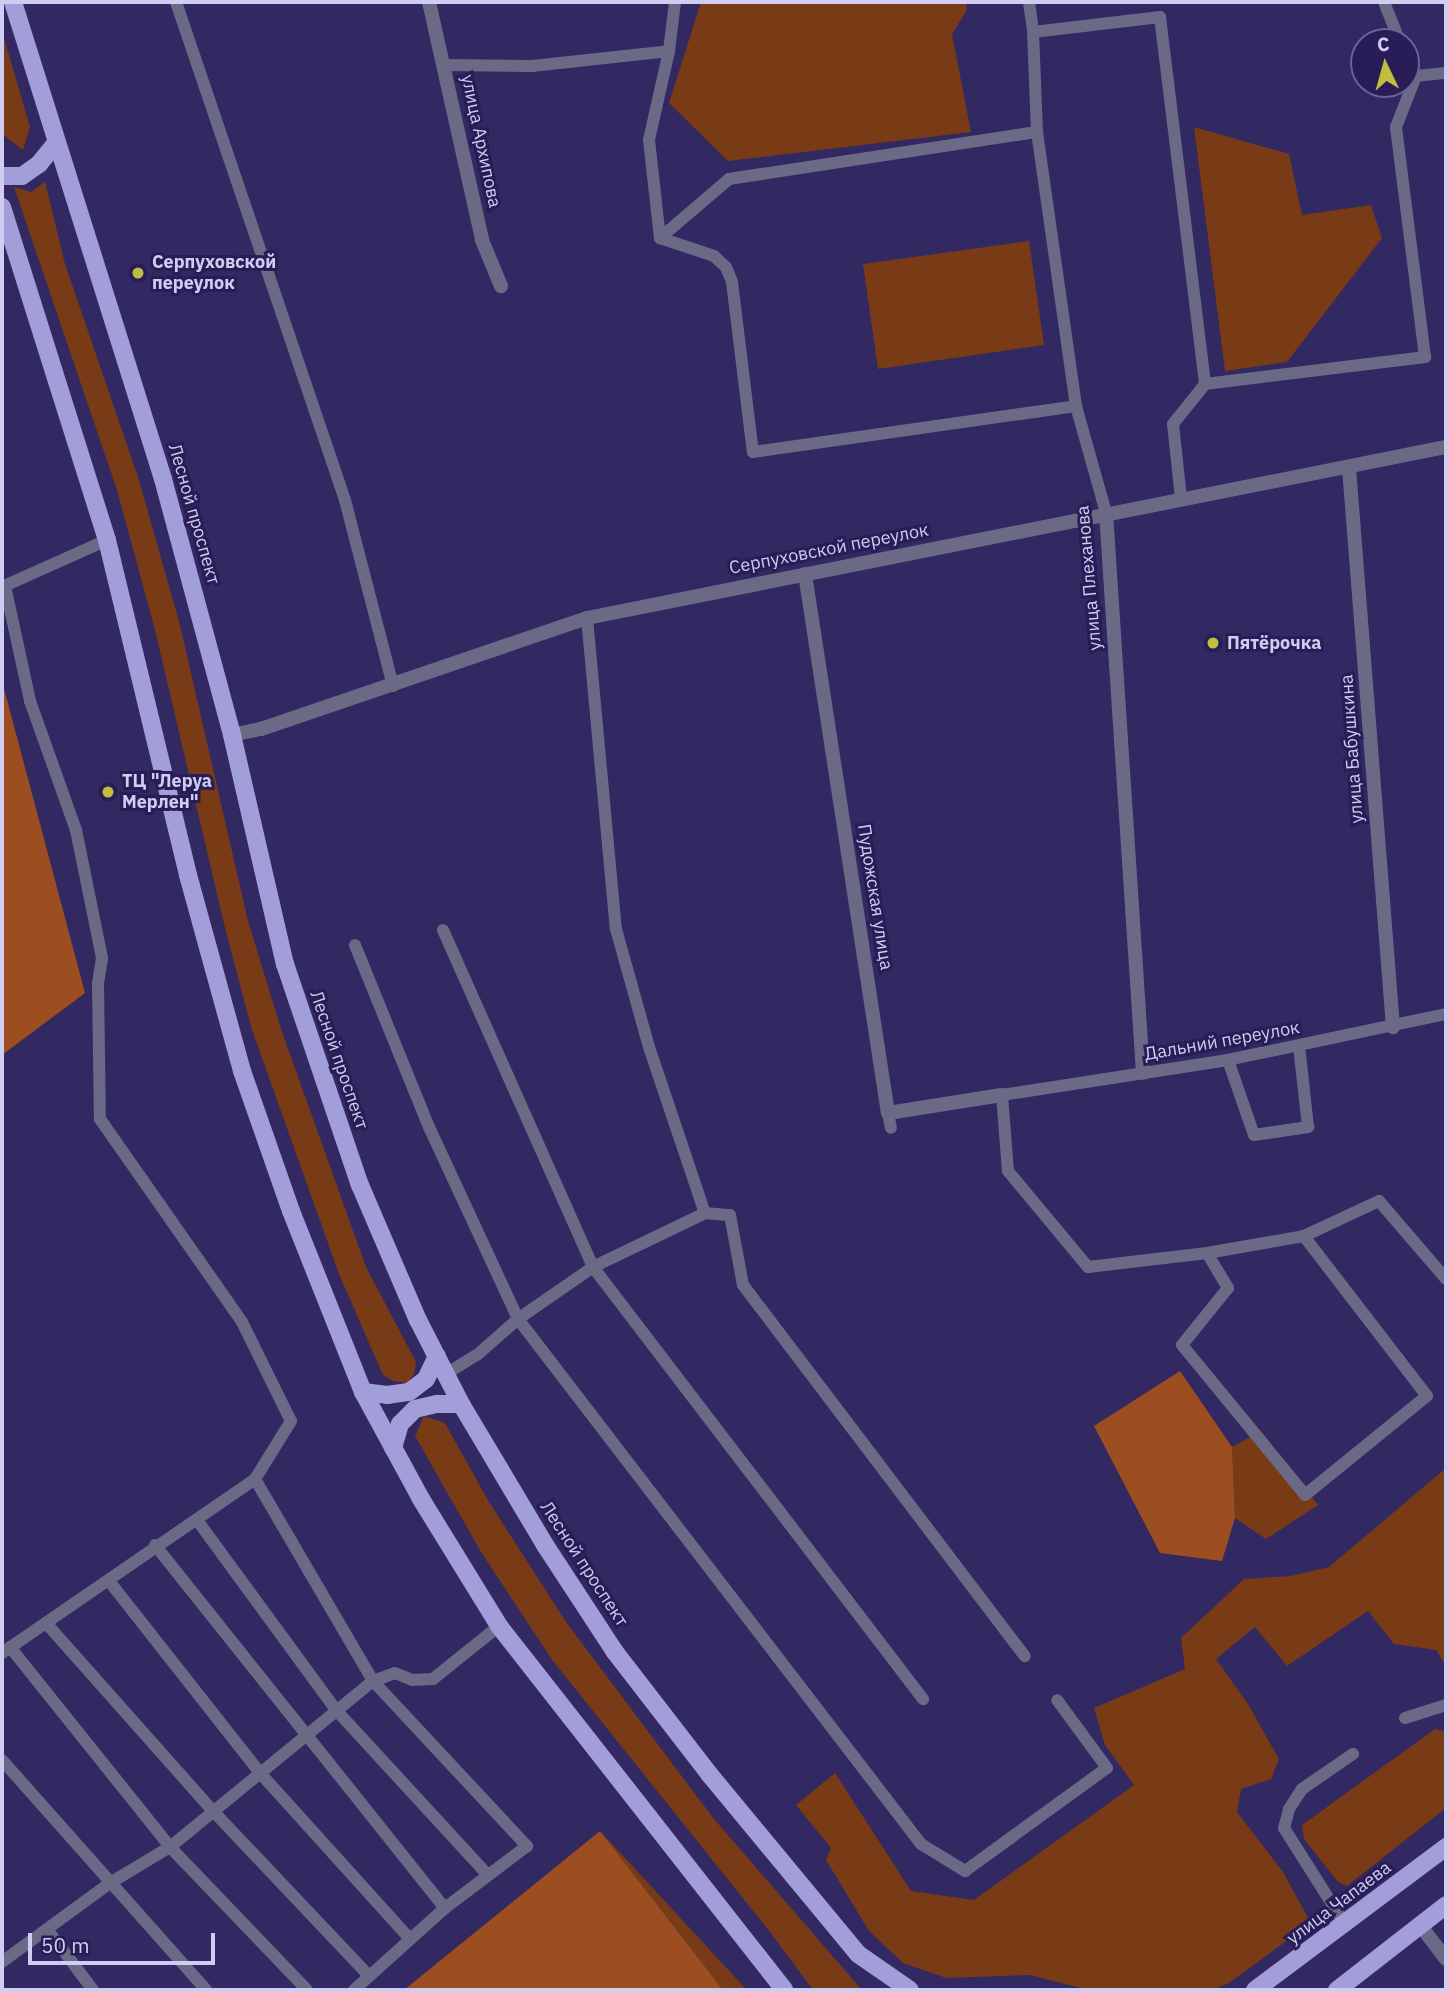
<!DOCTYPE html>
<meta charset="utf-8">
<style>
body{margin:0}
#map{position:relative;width:1448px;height:1992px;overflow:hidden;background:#322862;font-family:"IBM Plex Sans",sans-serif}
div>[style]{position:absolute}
.green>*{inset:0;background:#793a16}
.forest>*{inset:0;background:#9d4e21}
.lane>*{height:12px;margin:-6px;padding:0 6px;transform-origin:6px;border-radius:6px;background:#6b6a86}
.street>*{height:14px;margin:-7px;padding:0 7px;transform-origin:7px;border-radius:7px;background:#6b6a86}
.primary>*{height:18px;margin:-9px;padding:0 9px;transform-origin:9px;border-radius:9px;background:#a29ed9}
.dots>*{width:19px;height:19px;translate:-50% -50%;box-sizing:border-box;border:4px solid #281d56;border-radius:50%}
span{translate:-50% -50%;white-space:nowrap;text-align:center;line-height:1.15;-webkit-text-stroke:6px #281d56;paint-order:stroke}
.street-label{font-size:18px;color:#cfcdf1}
.poi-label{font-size:18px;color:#cfcdf1;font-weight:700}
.left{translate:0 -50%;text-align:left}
.frame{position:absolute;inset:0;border:4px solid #cfcdf1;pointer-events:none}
.north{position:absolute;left:1350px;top:28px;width:70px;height:70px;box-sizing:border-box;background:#281d56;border:2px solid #6b6394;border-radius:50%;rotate:355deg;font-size:19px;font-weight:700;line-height:28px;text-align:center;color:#cfcdf1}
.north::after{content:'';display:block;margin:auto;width:24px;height:32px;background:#c2bd3f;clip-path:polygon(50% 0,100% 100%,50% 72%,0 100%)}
.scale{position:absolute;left:28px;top:1933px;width:187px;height:32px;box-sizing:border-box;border:4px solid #cfcdf1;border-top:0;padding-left:9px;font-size:21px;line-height:24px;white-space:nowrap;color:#cfcdf1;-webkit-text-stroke:5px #281d56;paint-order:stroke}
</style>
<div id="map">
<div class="green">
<i style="clip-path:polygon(701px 2px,966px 2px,967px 10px,952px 34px,971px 132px,728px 161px,669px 103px)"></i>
<i style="clip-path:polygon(2px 31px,30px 127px,23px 150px,2px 134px)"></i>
<i style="clip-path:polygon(1194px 127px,1289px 154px,1302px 215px,1371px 205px,1382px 238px,1287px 362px,1225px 371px)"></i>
<i style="clip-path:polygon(45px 182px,65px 264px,139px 480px,180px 625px,248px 921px,282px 1032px,366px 1267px,416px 1362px,414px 1374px,407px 1383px,393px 1381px,383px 1375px,339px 1274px,252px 1030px,225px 928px,155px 630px,117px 490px,14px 187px,31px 192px)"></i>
<i style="clip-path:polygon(1029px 241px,1044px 345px,878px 369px,863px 264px)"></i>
<i style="clip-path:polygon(424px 1416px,445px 1423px,489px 1502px,566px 1622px,714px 1819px,862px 1990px,813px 1990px,770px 1932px,553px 1661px,481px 1552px,415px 1436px)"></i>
<i style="clip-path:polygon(1261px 1431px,1318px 1505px,1266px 1539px,1235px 1518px,1232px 1447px)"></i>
<i style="clip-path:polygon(1446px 1468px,1446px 1666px,1436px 1650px,1394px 1644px,1368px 1611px,1287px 1666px,1255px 1627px,1216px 1659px,1248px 1704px,1279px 1759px,1271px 1779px,1241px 1789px,1237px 1812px,1283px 1872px,1311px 1923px,1229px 1983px,1213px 1990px,1088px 1990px,1030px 1975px,946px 1978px,903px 1963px,869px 1931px,826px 1860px,831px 1848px,796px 1805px,835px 1773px,911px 1891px,974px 1900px,1134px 1785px,1105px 1745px,1094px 1708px,1185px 1669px,1181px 1638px,1244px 1579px,1291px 1576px,1329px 1567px)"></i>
<i style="clip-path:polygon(1435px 1729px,1446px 1731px,1446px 1808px,1347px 1886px,1338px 1882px,1304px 1839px,1302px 1825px)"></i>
<i style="clip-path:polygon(600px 1831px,747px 1990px,723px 1990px)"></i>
</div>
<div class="forest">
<i style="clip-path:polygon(2px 681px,85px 993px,2px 1055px)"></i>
<i style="clip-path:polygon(1180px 1371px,1232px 1447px,1235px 1518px,1222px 1561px,1160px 1553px,1094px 1426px)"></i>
<i style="clip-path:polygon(600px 1831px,723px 1990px,404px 1990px)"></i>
</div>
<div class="lane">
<i style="left:176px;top:2px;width:526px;rotate:71.25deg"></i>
<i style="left:345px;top:500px;width:192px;rotate:75.5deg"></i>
<i style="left:675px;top:2px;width:49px;rotate:97deg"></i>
<i style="left:669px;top:51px;width:91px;rotate:102.7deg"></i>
<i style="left:649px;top:140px;width:99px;rotate:83.6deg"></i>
<i style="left:660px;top:238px;width:91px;rotate:-40.5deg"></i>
<i style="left:729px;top:179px;width:312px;rotate:-8.7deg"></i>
<i style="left:1029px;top:2px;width:30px;rotate:82deg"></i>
<i style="left:1033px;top:32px;width:100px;rotate:87.7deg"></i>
<i style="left:1037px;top:132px;width:277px;rotate:81.9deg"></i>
<i style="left:1076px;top:406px;width:111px;rotate:74.3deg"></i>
<i style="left:1384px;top:2px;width:43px;rotate:68.2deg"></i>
<i style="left:1033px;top:32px;width:128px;rotate:-6.7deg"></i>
<i style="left:1160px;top:17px;width:370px;rotate:83deg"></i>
<i style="left:445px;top:65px;width:87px;rotate:0.7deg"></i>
<i style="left:532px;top:66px;width:138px;rotate:-6.2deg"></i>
<i style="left:1416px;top:76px;width:30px;rotate:-6deg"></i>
<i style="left:660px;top:238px;width:57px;rotate:18.4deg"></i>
<i style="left:714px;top:256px;width:16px;rotate:43deg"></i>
<i style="left:726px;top:267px;width:16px;rotate:68deg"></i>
<i style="left:732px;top:282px;width:171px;rotate:83deg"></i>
<i style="left:753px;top:452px;width:326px;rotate:-8.1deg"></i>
<i style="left:1181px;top:498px;width:74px;rotate:-96.2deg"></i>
<i style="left:1173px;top:424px;width:51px;rotate:-51.3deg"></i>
<i style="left:1205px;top:384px;width:222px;rotate:-7deg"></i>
<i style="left:1425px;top:357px;width:232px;rotate:-97.2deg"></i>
<i style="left:1396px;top:127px;width:55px;rotate:-68.6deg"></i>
<i style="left:1416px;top:76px;width:23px;rotate:-115deg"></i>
<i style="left:5px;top:586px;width:118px;rotate:77.7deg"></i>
<i style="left:30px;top:701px;width:137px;rotate:70.4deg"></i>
<i style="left:76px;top:830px;width:131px;rotate:78.5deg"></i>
<i style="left:102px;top:958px;width:25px;rotate:99deg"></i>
<i style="left:98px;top:983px;width:136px;rotate:89.2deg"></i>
<i style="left:100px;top:1119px;width:248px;rotate:55deg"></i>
<i style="left:242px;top:1322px;width:110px;rotate:63.7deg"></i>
<i style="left:291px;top:1421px;width:68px;rotate:121.8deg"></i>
<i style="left:2px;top:587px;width:115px;rotate:-24.1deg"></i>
<i style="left:587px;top:618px;width:312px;rotate:84.7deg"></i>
<i style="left:616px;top:929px;width:123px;rotate:74.4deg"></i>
<i style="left:649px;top:1047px;width:175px;rotate:71.4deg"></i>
<i style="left:443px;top:930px;width:369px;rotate:66deg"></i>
<i style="left:593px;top:1267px;width:544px;rotate:52.62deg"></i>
<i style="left:355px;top:945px;width:196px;rotate:67.9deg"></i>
<i style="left:429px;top:1127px;width:212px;rotate:65.1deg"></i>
<i style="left:518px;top:1319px;width:662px;rotate:52.49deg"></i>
<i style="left:921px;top:1844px;width:52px;rotate:31.5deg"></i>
<i style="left:965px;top:1871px;width:175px;rotate:-36deg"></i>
<i style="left:1107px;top:1768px;width:84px;rotate:-126.3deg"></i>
<i style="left:1446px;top:1014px;width:223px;rotate:168.1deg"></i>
<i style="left:1228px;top:1060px;width:229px;rotate:171.2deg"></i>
<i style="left:1002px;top:1095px;width:76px;rotate:85.5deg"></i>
<i style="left:1008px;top:1171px;width:125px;rotate:50.2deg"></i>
<i style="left:1088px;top:1267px;width:120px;rotate:-6.7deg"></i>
<i style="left:1207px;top:1253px;width:98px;rotate:-9.9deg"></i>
<i style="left:1304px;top:1236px;width:83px;rotate:-25deg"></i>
<i style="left:1379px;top:1201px;width:103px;rotate:49.3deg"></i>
<i style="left:1228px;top:1060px;width:79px;rotate:70.9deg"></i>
<i style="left:1254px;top:1135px;width:55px;rotate:-8.4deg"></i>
<i style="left:1308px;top:1127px;width:81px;rotate:-96.3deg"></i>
<i style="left:888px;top:1113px;width:15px;rotate:79deg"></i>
<i style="left:1207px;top:1253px;width:41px;rotate:59deg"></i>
<i style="left:1228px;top:1288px;width:73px;rotate:128.9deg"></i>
<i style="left:1182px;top:1345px;width:194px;rotate:50.6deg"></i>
<i style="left:1305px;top:1495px;width:157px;rotate:-39.1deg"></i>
<i style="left:1427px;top:1396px;width:202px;rotate:-127.6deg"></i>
<i style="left:446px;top:1374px;width:36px;rotate:-32deg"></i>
<i style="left:477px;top:1355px;width:55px;rotate:-41.3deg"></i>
<i style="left:518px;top:1319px;width:91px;rotate:-34.7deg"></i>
<i style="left:593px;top:1267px;width:124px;rotate:-25.7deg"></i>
<i style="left:705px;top:1213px;width:25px;rotate:5deg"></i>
<i style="left:730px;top:1215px;width:71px;rotate:79.5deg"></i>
<i style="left:743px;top:1285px;width:466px;rotate:52.8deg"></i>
<i style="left:197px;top:1520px;width:237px;rotate:53.8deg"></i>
<i style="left:337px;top:1711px;width:223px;rotate:47.4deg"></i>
<i style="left:155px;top:1545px;width:465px;rotate:51.4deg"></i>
<i style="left:109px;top:1581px;width:246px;rotate:51.8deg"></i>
<i style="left:261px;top:1774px;width:222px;rotate:47.9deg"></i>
<i style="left:46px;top:1623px;width:253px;rotate:48.4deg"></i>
<i style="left:214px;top:1812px;width:226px;rotate:46.6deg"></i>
<i style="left:10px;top:1647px;width:256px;rotate:51.3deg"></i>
<i style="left:170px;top:1847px;width:198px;rotate:46.2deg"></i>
<i style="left:2px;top:1653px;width:307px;rotate:-34.5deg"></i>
<i style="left:255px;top:1479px;width:234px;rotate:59.7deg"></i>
<i style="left:373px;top:1681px;width:226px;rotate:47deg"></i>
<i style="left:527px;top:1846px;width:103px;rotate:142.9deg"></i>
<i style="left:445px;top:1908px;width:122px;rotate:138deg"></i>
<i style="left:1405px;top:1718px;width:43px;rotate:-17.6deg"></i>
<i style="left:2px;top:1760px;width:307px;rotate:48.4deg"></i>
<i style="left:1346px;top:1926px;width:116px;rotate:-122.3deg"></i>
<i style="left:1284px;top:1828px;width:20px;rotate:-75deg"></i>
<i style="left:1289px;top:1809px;width:24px;rotate:-57deg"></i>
<i style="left:1302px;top:1789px;width:62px;rotate:-34.5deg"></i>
<i style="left:47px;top:1929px;width:76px;rotate:53deg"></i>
<i style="left:2px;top:1962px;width:134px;rotate:-36.2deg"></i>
<i style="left:110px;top:1883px;width:70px;rotate:-31deg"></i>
<i style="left:170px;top:1847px;width:262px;rotate:-39.3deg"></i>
<i style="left:373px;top:1681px;width:23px;rotate:-20deg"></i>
<i style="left:395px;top:1673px;width:18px;rotate:22deg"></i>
<i style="left:412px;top:1680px;width:21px;rotate:-3deg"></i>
<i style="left:433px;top:1679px;width:85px;rotate:-38.8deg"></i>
</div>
<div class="street">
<i style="left:429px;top:2px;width:244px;rotate:77.4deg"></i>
<i style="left:482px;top:240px;width:50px;rotate:67.6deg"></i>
<i style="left:1349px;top:468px;width:561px;rotate:85.5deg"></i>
<i style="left:1106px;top:513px;width:561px;rotate:86.22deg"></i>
<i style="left:805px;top:574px;width:545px;rotate:81.25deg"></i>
<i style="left:888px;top:1113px;width:115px;rotate:-9deg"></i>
<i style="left:232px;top:735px;width:30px;rotate:-12deg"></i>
<i style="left:261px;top:729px;width:344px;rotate:-18.8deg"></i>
<i style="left:587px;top:618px;width:876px;rotate:-11.26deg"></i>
<i style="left:1420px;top:1925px;width:43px;rotate:52.6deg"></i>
</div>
<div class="primary">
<i style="left:13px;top:2px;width:500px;rotate:72.54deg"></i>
<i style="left:163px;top:479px;width:265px;rotate:74.9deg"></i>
<i style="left:232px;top:735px;width:235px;rotate:77deg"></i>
<i style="left:285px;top:964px;width:233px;rotate:71.3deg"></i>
<i style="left:360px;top:1185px;width:147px;rotate:66.8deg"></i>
<i style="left:418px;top:1320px;width:94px;rotate:62.9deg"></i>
<i style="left:461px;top:1404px;width:164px;rotate:59.2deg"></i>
<i style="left:545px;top:1545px;width:128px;rotate:56.8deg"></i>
<i style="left:615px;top:1652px;width:155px;rotate:52.3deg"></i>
<i style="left:710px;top:1775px;width:232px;rotate:50.4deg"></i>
<i style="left:858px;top:1954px;width:63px;rotate:34.7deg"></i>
<i style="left:2px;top:176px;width:20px"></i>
<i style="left:22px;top:176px;width:21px;rotate:-35deg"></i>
<i style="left:39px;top:164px;width:28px;rotate:-51deg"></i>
<i style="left:2px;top:207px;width:349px;rotate:72.5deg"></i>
<i style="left:107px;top:540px;width:345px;rotate:76.4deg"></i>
<i style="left:188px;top:875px;width:203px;rotate:74.6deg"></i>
<i style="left:242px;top:1071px;width:148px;rotate:70.7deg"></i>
<i style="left:291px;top:1211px;width:195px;rotate:68.3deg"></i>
<i style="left:363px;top:1392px;width:122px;rotate:61.5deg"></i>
<i style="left:421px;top:1499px;width:149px;rotate:58.4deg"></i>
<i style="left:499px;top:1626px;width:462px;rotate:51.9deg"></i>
<i style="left:363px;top:1392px;width:24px;rotate:7deg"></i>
<i style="left:387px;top:1395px;width:22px;rotate:-8deg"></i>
<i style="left:409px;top:1392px;width:21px;rotate:-37deg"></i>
<i style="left:426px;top:1379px;width:25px;rotate:-64deg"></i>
<i style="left:393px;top:1448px;width:25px;rotate:-74deg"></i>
<i style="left:400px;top:1424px;width:21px;rotate:-45deg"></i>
<i style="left:415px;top:1409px;width:23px;rotate:-13deg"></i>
<i style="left:437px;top:1404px;width:24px"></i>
<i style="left:1255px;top:1990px;width:239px;rotate:-36.8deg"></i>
<i style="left:1337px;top:1990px;width:138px;rotate:-37.9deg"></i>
</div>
<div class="dots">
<i style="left:138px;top:273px;background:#c2bd3f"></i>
<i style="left:1213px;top:643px;background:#c2bd3f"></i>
<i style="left:108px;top:792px;background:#c2bd3f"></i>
</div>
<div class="street-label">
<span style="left:481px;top:141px;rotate:78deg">улица Архипова</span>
<span style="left:194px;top:514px;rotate:74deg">Лесной проспект</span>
<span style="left:829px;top:549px;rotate:-11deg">Серпуховской переулок</span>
<span style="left:1089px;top:578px;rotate:-95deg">улица Плеханова</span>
<span style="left:1352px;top:749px;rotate:-94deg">улица Бабушкина</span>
<span style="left:875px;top:897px;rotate:81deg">Пудожская улица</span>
<span style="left:1222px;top:1041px;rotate:-10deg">Дальний переулок</span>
<span style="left:339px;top:1060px;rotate:71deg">Лесной проспект</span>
<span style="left:584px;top:1564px;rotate:57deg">Лесной проспект</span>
<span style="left:1339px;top:1903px;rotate:-37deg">улица Чапаева</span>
</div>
<div class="poi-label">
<span class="left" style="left:152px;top:273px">Серпуховской<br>переулок</span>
<span class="left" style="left:1227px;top:643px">Пятёрочка</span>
<span class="left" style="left:122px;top:792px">ТЦ "Леруа<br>Мерлен"</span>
</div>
<div class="frame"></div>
<div class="north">С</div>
<div class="scale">50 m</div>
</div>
